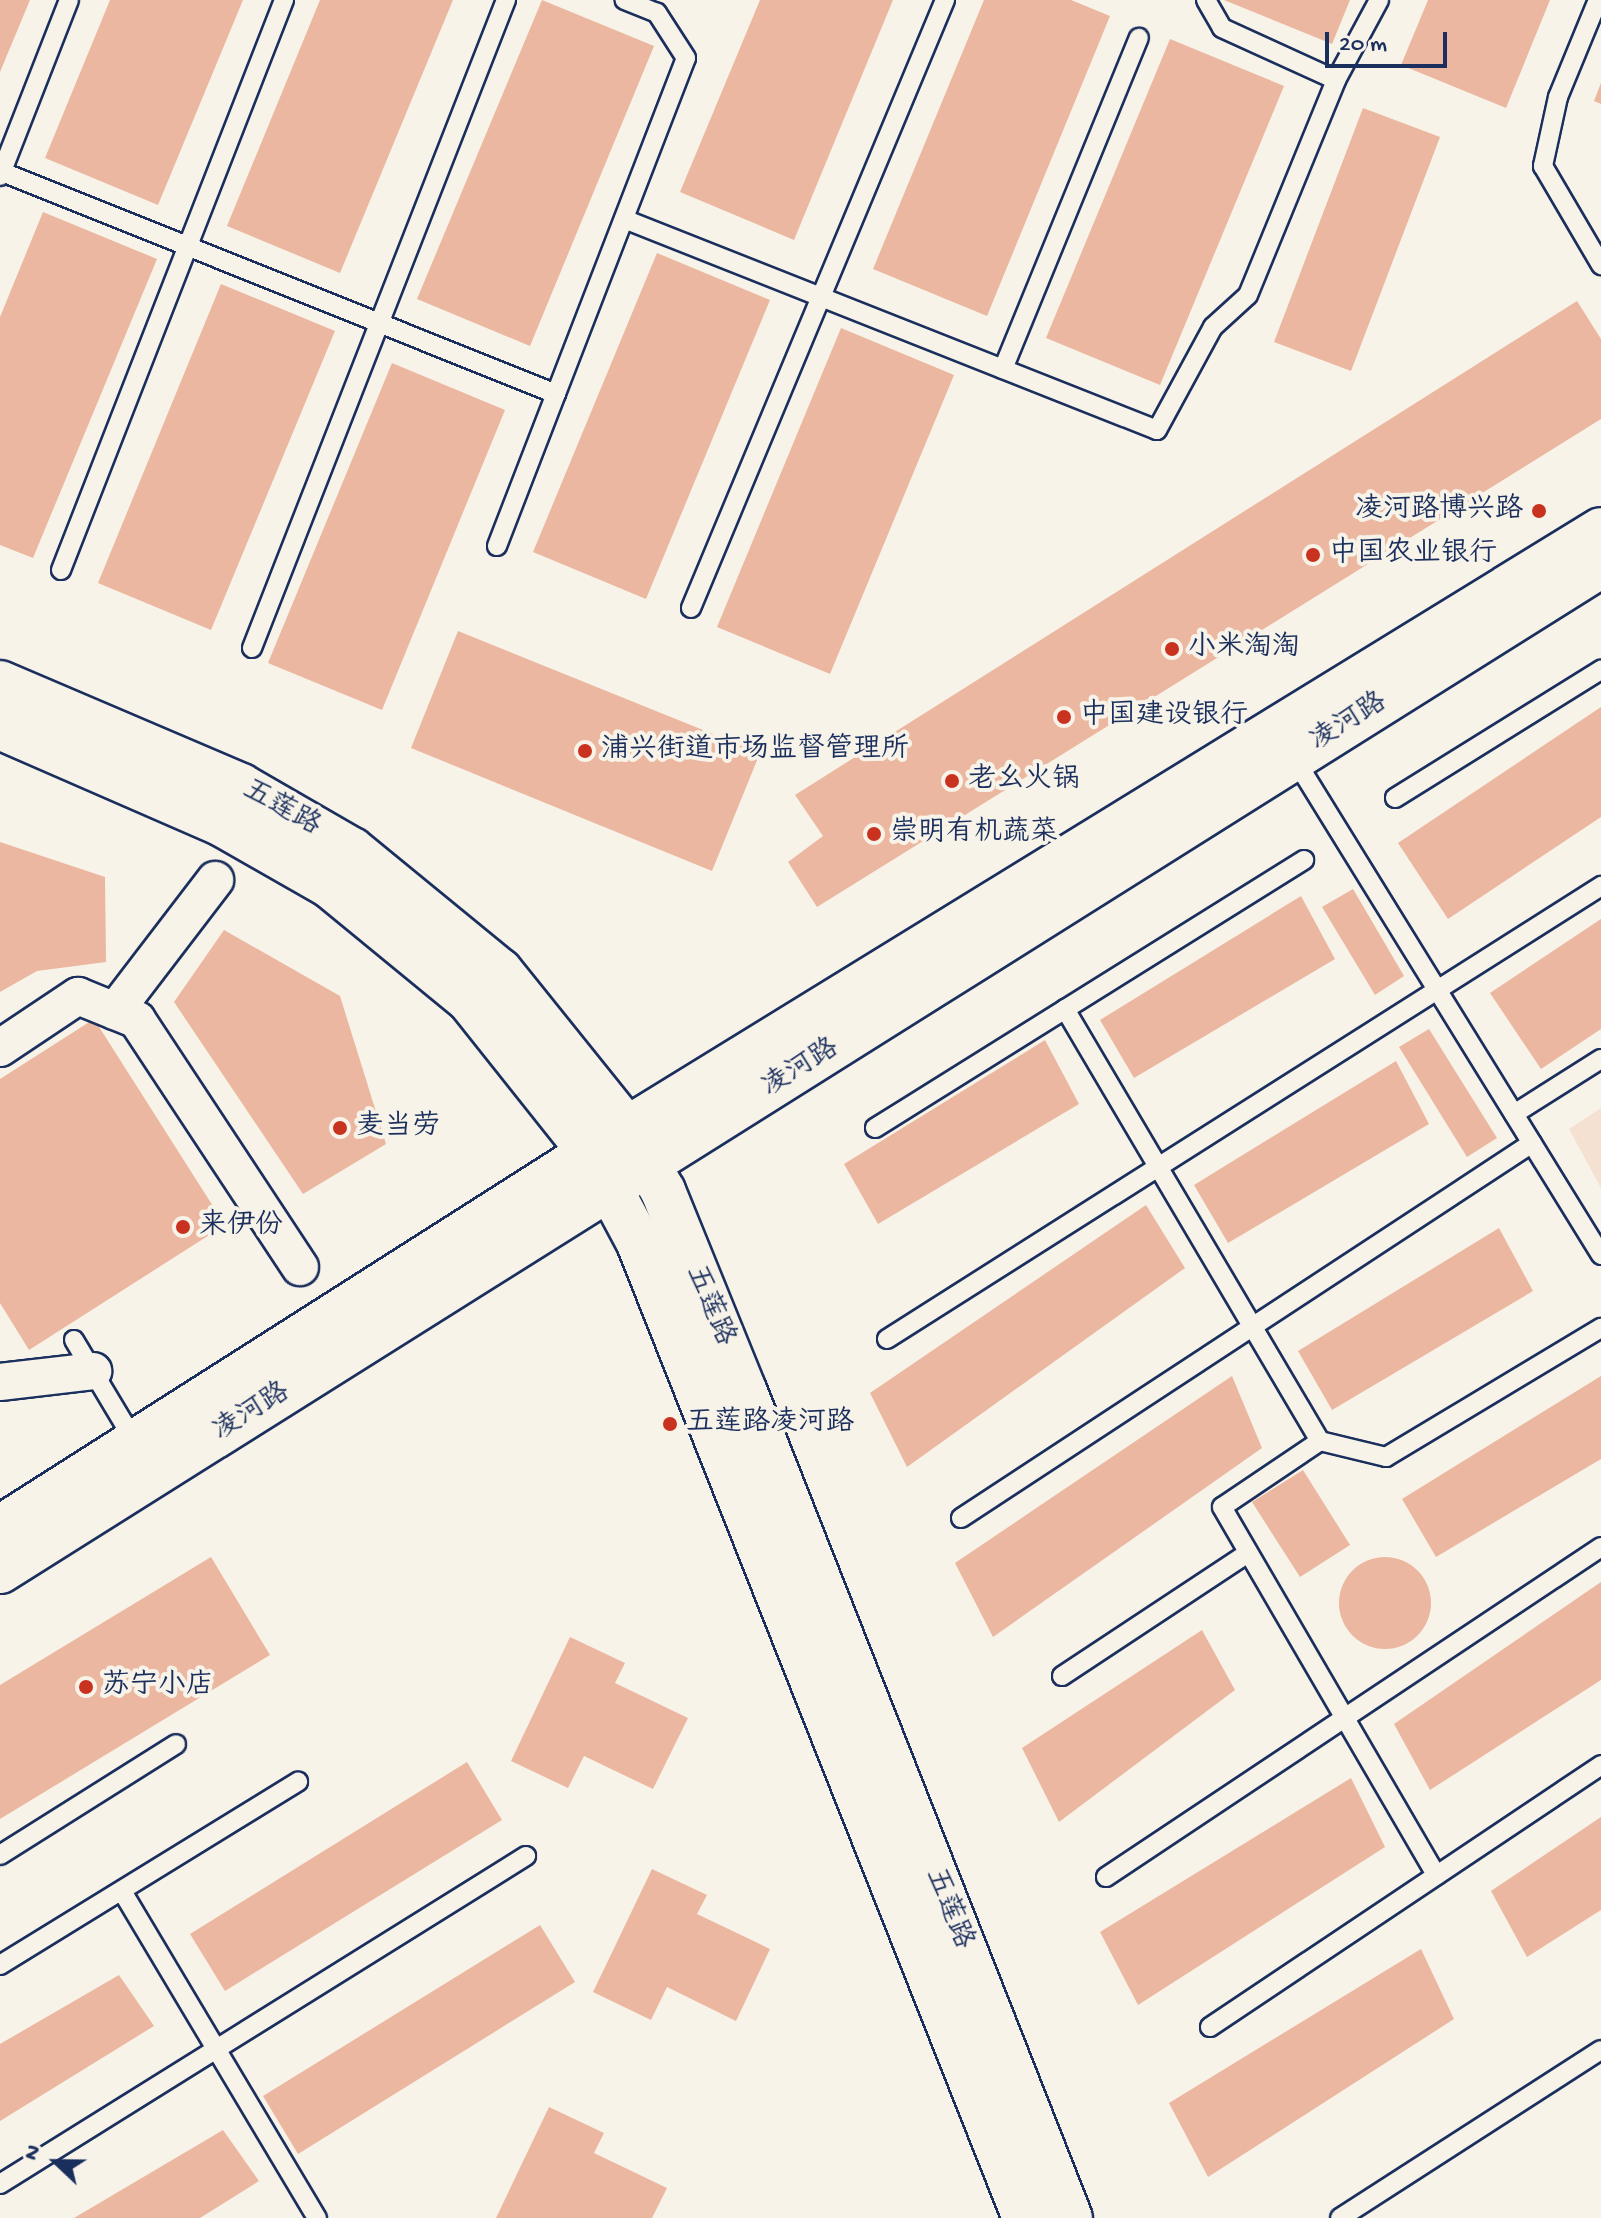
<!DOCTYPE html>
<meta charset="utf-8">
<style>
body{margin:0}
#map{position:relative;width:1601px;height:2218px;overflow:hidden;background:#f7f3e8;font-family:"Gochi Hand","LXGW WenKai TC",sans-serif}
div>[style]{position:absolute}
.built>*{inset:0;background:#f4e1d2}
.building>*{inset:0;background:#ecb7a0}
.round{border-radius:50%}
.roads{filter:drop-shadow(2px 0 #1b2f5e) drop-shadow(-2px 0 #1b2f5e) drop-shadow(0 2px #1b2f5e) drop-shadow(0 -2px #1b2f5e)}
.lane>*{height:18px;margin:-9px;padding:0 9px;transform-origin:9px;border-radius:9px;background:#f7f3e8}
.street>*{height:36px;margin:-18px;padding:0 18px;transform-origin:18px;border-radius:18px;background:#f7f3e8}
.secondary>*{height:44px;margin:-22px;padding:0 22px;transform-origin:22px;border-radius:22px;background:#f7f3e8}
.dots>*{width:22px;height:22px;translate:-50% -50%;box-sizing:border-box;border:4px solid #f7f3e8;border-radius:50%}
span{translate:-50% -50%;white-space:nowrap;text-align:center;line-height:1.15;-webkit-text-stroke:8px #f7f3e8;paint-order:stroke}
.poi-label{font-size:28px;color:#1b2f5e}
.right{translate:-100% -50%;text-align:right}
.left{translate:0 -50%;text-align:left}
.street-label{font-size:28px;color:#1b2f5e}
.north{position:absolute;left:16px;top:2122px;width:80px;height:80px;-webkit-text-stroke:6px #f7f3e8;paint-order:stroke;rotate:292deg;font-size:22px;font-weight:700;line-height:32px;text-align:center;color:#1b2f5e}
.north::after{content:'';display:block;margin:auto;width:28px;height:36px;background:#1b2f5e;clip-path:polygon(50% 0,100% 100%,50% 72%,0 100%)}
.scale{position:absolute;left:1325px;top:32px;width:122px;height:36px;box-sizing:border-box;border:4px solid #1b2f5e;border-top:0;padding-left:10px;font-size:24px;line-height:28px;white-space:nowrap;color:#1b2f5e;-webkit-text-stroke:6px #f7f3e8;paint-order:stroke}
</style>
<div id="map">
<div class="built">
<i style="clip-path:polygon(1601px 1108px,1601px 1188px,1569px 1129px)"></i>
</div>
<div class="building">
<i style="clip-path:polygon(0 0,30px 0,0 72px)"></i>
<i style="clip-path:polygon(110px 0,243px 0,158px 205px,45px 158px)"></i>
<i style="clip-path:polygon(320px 0,453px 0,340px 273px,227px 226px)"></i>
<i style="clip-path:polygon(542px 0,654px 46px,530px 346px,417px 299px)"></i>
<i style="clip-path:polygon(760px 0,893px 0,794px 240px,680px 192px)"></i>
<i style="clip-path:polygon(984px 0,1071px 0,1110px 16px,987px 316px,873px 269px)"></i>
<i style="clip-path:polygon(1224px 0,1350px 0,1332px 44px)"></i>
<i style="clip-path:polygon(1428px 0,1550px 0,1506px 108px,1401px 65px)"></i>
<i style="clip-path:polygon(1170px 39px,1284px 86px,1160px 385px,1046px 338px)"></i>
<i style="clip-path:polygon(1601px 83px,1601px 104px,1594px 101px)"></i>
<i style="clip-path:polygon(1363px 108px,1440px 137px,1351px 371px,1274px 342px)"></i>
<i style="clip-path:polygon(43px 212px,157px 259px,33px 558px,0 545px,0 317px)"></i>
<i style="clip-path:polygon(657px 253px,770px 300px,646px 599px,533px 552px)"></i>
<i style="clip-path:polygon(221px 284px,335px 331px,211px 630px,98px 583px)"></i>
<i style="clip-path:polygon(1577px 301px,1601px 339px,1601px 419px,817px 907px,788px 862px,823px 836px,795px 795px)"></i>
<i style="clip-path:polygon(841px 328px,954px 375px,830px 674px,717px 627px)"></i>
<i style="clip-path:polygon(392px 363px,505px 410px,382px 710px,268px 663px)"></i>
<i style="clip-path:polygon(458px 631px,760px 753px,712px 871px,411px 748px)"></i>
<i style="clip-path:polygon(1601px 707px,1601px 817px,1448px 919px,1398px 843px)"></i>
<i style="clip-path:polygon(0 842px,105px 877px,106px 962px,37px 971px,0 992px)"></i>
<i style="clip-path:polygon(1353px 889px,1404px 976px,1375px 995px,1322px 907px)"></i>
<i style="clip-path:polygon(1301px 896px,1335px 959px,1134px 1078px,1100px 1020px)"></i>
<i style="clip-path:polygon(1601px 919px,1601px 1029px,1541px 1069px,1490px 993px)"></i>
<i style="clip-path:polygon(224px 930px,340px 996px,386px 1144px,303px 1194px,174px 1002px)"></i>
<i style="clip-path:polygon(94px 1019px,225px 1225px,29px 1350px,0 1303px,0 1079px)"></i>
<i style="clip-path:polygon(1429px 1029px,1497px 1138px,1467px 1157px,1399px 1047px)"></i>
<i style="clip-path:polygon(1045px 1040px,1079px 1104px,878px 1224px,844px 1164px)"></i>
<i style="clip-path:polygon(1396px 1061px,1429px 1124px,1228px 1243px,1194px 1185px)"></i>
<i style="clip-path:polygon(1146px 1205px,1185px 1268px,907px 1467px,870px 1393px)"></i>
<i style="clip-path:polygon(1499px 1228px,1533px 1291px,1332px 1410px,1298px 1351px)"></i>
<i style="clip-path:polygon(1232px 1376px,1262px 1448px,993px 1637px,955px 1563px)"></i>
<i style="clip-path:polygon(1601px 1376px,1601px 1459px,1436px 1557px,1402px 1499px)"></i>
<i style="clip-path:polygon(1303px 1470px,1350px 1545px,1300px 1577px,1252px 1502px)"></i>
<i style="clip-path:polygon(211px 1557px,270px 1655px,0 1819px,0 1685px)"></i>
<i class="round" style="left:1339px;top:1557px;width:92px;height:92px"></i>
<i style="clip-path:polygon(1601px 1582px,1601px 1680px,1430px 1790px,1394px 1724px)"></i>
<i style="clip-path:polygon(1202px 1630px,1235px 1690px,1059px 1822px,1022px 1748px)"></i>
<i style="clip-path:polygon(570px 1637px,625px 1663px,615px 1683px,688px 1718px,653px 1789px,584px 1756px,568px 1788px,511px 1761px)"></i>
<i style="clip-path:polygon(467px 1762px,502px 1820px,225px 1991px,190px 1934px)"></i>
<i style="clip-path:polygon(1351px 1778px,1385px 1847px,1138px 2005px,1100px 1932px)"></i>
<i style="clip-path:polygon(1601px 1817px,1601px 1910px,1527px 1957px,1491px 1891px)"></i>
<i style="clip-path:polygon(652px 1869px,707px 1895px,697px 1914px,770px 1949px,736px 2021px,667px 1987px,651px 2020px,593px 1992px)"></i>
<i style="clip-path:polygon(540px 1925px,575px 1982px,298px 2154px,263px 2096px)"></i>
<i style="clip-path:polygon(1421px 1949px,1454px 2019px,1208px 2177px,1169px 2103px)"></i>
<i style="clip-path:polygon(119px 1975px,154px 2026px,0 2121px,0 2044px)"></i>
<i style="clip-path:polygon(549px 2107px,604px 2133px,594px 2153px,667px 2188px,652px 2218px,496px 2218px)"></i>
<i style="clip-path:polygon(223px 2130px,259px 2181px,200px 2218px,74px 2218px)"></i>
</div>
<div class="roads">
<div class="lane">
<i style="left:1206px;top:0;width:32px;rotate:60deg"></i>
<i style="left:1222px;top:28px;width:125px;rotate:24.5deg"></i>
<i style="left:1598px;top:0;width:105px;rotate:112.4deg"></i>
<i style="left:1558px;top:97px;width:71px;rotate:102.3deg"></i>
<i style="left:1543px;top:166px;width:115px;rotate:59.6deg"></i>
<i style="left:0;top:171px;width:599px;rotate:21.85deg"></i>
<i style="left:0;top:176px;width:189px;rotate:-68.6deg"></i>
<i style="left:624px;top:219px;width:573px;rotate:21.6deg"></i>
<i style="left:1157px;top:430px;width:117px;rotate:-61.5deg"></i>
<i style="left:1213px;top:327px;width:47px;rotate:-42.4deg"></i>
<i style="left:1248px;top:295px;width:232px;rotate:-67.7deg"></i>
<i style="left:1336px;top:80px;width:91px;rotate:-61.7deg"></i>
<i style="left:1003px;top:369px;width:358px;rotate:-67.7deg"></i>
<i style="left:497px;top:546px;width:523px;rotate:-68.83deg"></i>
<i style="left:686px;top:58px;width:54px;rotate:-122.8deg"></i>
<i style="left:657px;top:13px;width:35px;rotate:-158deg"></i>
<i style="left:61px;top:570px;width:612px;rotate:-68.63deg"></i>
<i style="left:691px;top:608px;width:659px;rotate:-67.33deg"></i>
<i style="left:252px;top:648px;width:696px;rotate:-68.6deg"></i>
<i style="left:1294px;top:758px;width:584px;rotate:58.3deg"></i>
<i style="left:1395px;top:798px;width:243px;rotate:-31.9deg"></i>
<i style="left:1065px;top:1009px;width:502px;rotate:59.45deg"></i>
<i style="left:1320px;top:1441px;width:118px;rotate:146deg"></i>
<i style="left:1222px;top:1507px;width:426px;rotate:59.8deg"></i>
<i style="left:1514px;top:1114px;width:103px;rotate:-32.3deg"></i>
<i style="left:875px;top:1128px;width:506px;rotate:-31.99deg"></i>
<i style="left:887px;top:1339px;width:846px;rotate:-32.39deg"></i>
<i style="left:74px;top:1340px;width:119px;rotate:59.1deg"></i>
<i style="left:1320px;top:1441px;width:68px;rotate:13.6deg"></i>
<i style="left:1386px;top:1457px;width:251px;rotate:-31deg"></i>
<i style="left:961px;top:1518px;width:683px;rotate:-33.29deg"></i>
<i style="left:1062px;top:1676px;width:223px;rotate:-33.5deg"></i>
<i style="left:0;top:1855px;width:208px;rotate:-32.2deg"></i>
<i style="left:1106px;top:1877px;width:595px;rotate:-33.69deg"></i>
<i style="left:122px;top:1891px;width:381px;rotate:59.2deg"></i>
<i style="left:0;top:1965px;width:350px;rotate:-31.6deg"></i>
<i style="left:1210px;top:2027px;width:471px;rotate:-33.8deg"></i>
<i style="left:0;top:2184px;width:620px;rotate:-31.95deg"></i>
<i style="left:1340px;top:2218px;width:310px;rotate:-32.8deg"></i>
</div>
<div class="street">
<i style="left:115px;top:1011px;width:165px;rotate:-52.6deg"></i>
<i style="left:0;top:1048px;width:94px;rotate:-33.7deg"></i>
<i style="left:78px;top:996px;width:64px;rotate:22.1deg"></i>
<i style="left:137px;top:1020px;width:296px;rotate:56.6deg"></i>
<i style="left:0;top:1382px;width:94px;rotate:-6.7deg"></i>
</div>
<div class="secondary">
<i style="left:0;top:683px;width:262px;rotate:23.1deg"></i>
<i style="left:241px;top:786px;width:128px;rotate:30deg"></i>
<i style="left:352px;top:850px;width:191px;rotate:39.3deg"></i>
<i style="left:500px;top:971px;width:203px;rotate:51.2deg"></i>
<i style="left:627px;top:1129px;width:72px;rotate:59.9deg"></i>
<i style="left:663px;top:1191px;width:215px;rotate:67.9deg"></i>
<i style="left:744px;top:1390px;width:890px;rotate:68.51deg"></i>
<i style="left:0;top:727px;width:242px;rotate:23.6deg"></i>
<i style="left:222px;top:824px;width:123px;rotate:29.7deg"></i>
<i style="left:329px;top:885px;width:183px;rotate:39.4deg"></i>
<i style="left:470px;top:1001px;width:194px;rotate:51.5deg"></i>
<i style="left:591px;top:1153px;width:102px;rotate:61.9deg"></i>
<i style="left:639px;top:1243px;width:1049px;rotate:68.4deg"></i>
<i style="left:0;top:1528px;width:743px;rotate:-32.47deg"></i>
<i style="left:627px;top:1129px;width:1143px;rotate:-31.59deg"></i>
<i style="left:0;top:1571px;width:1891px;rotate:-32.14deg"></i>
</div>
</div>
<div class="dots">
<i style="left:1539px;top:511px;background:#c8321e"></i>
<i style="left:1313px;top:555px;background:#c8321e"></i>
<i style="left:1172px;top:649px;background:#c8321e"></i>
<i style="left:1064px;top:717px;background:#c8321e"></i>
<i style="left:585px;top:751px;background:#c8321e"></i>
<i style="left:952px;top:781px;background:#c8321e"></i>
<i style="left:874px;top:834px;background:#c8321e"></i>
<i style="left:340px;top:1128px;background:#c8321e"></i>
<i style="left:183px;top:1227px;background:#c8321e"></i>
<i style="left:670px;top:1424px;background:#c8321e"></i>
<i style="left:86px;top:1687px;background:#c8321e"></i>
</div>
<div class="poi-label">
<span class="right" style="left:1523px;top:511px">凌河路博兴路</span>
<span class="left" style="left:1329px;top:555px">中国农业银行</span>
<span class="left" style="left:1188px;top:649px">小米淘淘</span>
<span class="left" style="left:1080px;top:717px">中国建设银行</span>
<span class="left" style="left:601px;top:751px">浦兴街道市场监督管理所</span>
<span class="left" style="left:968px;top:781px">老幺火锅</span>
<span class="left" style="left:890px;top:834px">崇明有机蔬菜</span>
<span class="left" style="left:356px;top:1128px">麦当劳</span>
<span class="left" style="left:199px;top:1227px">来伊份</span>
<span class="left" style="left:686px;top:1424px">五莲路凌河路</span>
<span class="left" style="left:102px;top:1687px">苏宁小店</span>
</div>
<div class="street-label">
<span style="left:1349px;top:723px;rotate:-32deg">凌河路</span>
<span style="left:281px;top:809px;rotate:29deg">五莲路</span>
<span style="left:801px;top:1069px;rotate:-32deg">凌河路</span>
<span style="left:709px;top:1306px;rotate:67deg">五莲路</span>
<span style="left:252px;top:1413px;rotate:-32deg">凌河路</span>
<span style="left:948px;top:1909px;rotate:68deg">五莲路</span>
</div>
<div class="north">N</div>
<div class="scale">20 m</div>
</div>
